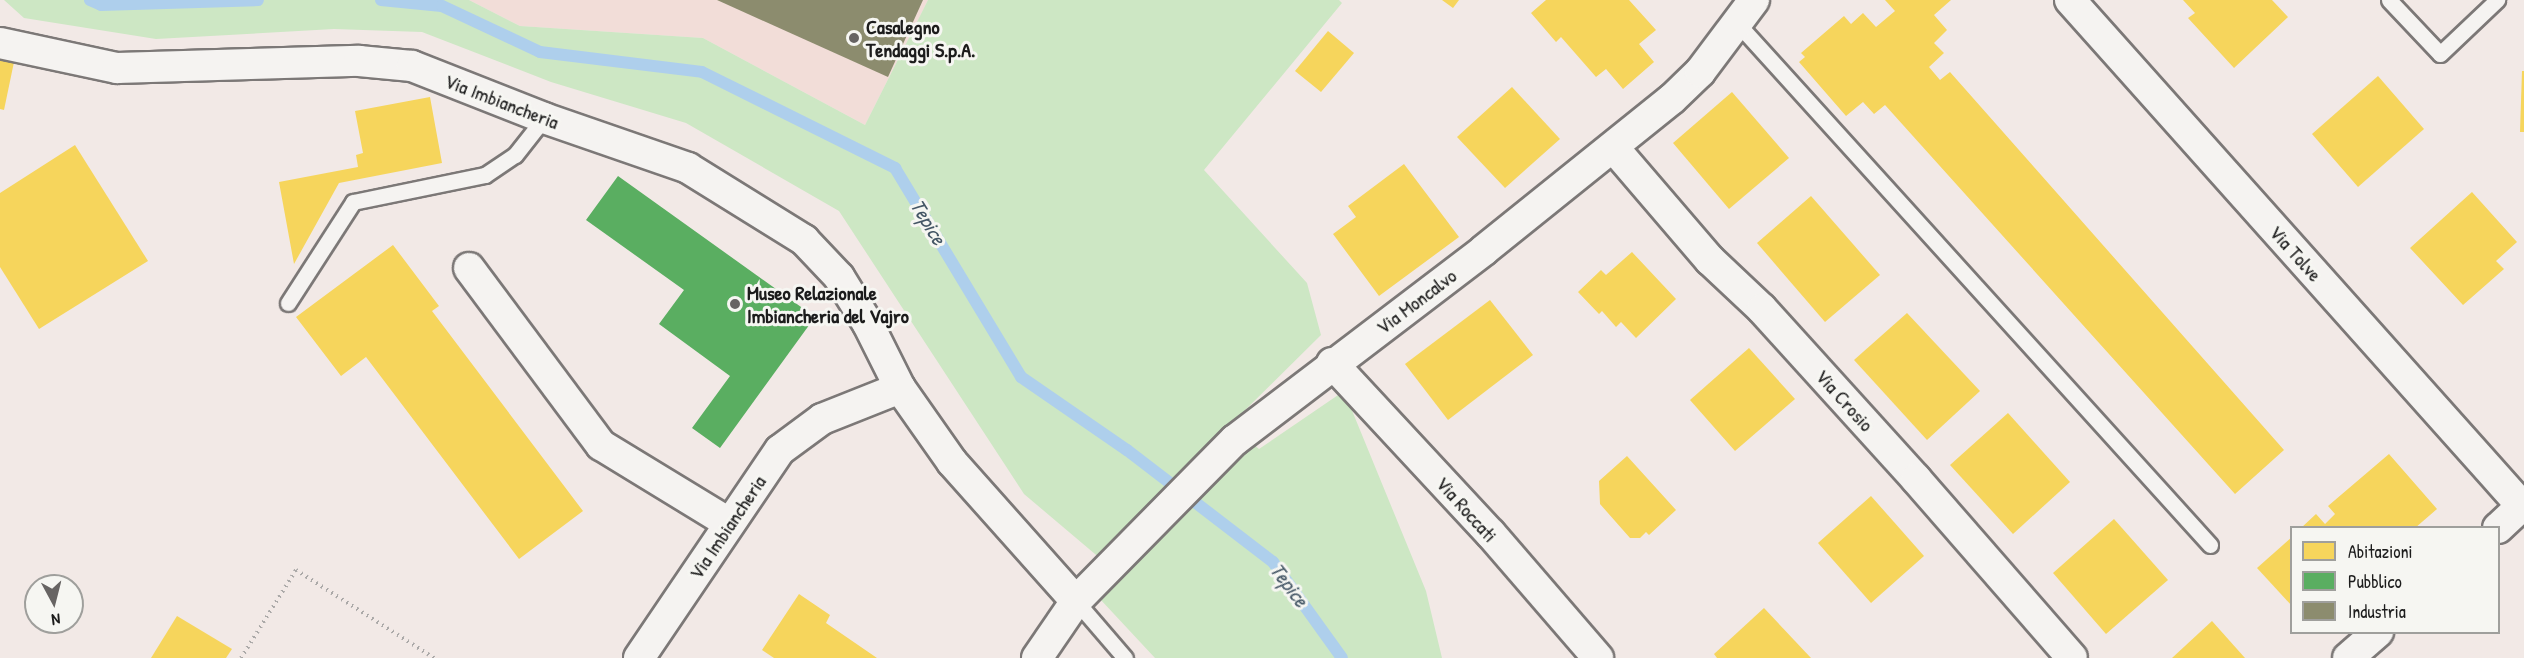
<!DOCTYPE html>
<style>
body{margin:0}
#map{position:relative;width:2524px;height:658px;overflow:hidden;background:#f2e9e6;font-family:"Patrick Hand",sans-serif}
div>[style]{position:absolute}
.built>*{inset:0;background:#f2ddd8}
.green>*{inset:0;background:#cde7c4}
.homes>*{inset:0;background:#f6d55c}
.public>*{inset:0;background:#5aae61}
.industry>*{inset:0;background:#8c8c6e}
.stream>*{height:12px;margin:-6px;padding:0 6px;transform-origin:6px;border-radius:6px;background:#aecfec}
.path>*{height:4px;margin-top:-2px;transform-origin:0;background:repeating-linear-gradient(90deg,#aba9a8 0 1.5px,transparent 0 6px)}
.roads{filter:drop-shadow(2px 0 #7c7877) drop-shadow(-2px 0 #7c7877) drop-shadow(0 2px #7c7877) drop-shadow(0 -2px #7c7877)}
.service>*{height:15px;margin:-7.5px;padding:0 7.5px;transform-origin:7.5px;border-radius:7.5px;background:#f5f3f1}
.minor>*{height:30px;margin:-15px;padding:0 15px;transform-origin:15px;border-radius:15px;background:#f5f3f1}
.dots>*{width:16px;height:16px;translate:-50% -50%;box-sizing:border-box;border:3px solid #f6f6f2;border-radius:50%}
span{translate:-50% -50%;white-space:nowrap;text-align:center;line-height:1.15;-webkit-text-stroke:6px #f6f6f2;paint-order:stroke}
.poi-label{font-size:20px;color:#1c1c1c;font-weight:700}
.left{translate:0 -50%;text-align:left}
.street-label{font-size:20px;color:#1c1c1c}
.water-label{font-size:21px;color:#455766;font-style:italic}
.legend{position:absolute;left:2290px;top:526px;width:210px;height:108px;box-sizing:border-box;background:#f6f6f2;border:2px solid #9f9f9c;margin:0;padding:8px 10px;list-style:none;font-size:18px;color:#1c1c1c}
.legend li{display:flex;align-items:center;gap:12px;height:30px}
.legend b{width:30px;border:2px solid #9f9f9c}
.north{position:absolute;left:24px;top:574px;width:60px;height:60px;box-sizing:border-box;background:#f6f6f2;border:2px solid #9f9f9c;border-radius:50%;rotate:173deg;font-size:16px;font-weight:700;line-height:24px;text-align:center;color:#1c1c1c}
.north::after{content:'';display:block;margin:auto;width:21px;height:27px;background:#676463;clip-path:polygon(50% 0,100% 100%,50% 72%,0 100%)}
</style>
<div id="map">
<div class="built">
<i style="clip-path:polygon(469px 0,928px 0,865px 125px,703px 38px,520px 26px)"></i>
</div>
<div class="green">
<i style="clip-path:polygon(4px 0,469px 0,520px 26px,703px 38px,865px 125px,928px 0,1339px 0,1342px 3px,1204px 170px,1307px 283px,1321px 335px,1230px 425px,1259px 449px,1344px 391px,1426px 591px,1442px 658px,1155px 658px,1100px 599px,1121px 576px,1024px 494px,839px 211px,686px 123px,551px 82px,422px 32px,334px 29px,156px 39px,24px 18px)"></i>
</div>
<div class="homes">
<i style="clip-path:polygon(1442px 0,1459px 0,1453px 8px)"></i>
<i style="clip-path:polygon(1546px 0,1629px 0,1656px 30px,1639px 44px,1654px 62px,1623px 89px,1606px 69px,1596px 77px,1561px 37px,1556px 42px,1531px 13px)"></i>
<i style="clip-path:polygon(1885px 0,1951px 0,1934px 15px,1947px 30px,1934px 43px,1944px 53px,1929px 67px,1940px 80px,1950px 72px,2284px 450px,2235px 494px,1885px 105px,1874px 114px,1863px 102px,1846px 116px,1799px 62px,1805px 57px,1801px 53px,1844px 16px,1851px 24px,1863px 13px,1876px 27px,1895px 11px)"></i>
<i style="clip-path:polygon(2183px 0,2272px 0,2288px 17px,2234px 68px,2188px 18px,2195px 13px)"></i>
<i style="clip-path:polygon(1328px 31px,1354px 53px,1321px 92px,1295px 71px)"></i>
<i style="clip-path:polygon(0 59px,14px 62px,4px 110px,0 109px)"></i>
<i style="clip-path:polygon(2522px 71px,2524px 71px,2524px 132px,2520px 132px)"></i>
<i style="clip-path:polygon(2378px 76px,2424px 129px,2358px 187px,2312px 134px)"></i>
<i style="clip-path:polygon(1512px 87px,1560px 139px,1505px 188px,1457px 137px)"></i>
<i style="clip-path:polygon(1732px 92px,1789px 158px,1729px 209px,1673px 143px)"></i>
<i style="clip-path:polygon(430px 97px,442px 163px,339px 183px,294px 264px,279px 182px,358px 167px,356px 155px,363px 153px,355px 111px)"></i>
<i style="clip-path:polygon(75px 145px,148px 261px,39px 329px,0 267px,0 193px)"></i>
<i style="clip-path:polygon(1404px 164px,1459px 237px,1379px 296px,1333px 234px,1356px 217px,1348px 206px)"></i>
<i style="clip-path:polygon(2472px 192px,2517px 242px,2496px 261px,2504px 269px,2463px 305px,2410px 248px)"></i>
<i style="clip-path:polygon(1811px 196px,1880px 275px,1825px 322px,1757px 243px)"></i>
<i style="clip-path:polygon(393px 245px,439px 306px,432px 311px,583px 511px,519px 559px,366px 357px,341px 376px,296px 317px)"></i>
<i style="clip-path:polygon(1632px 252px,1676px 299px,1636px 338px,1621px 322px,1616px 327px,1602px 311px,1599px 314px,1578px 292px,1601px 270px,1606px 275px)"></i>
<i style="clip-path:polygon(1490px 300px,1533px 355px,1448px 420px,1405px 364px)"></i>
<i style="clip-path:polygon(1907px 313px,1980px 391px,1927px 440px,1854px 360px)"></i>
<i style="clip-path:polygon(1749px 348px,1795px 399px,1735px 451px,1690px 400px)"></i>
<i style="clip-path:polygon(2008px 413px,2070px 482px,2013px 534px,1950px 465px)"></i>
<i style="clip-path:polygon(2389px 454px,2437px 509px,2415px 528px,2301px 528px,2316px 514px,2325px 524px,2335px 514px,2328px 506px)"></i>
<i style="clip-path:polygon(1627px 456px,1676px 510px,1649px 535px,1646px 532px,1640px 538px,1630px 538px,1600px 504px,1599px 481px)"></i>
<i style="clip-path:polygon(1871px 496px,1924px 556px,1871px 603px,1818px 543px)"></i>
<i style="clip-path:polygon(2114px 519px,2168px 580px,2106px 634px,2053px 573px)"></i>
<i style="clip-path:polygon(2292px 537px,2292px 606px,2257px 568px)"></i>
<i style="clip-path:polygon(799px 594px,830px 615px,826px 623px,877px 658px,774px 658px,762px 650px)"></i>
<i style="clip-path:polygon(1764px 608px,1811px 658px,1717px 658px,1714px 654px)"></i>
<i style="clip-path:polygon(177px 616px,232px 649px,226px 658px,151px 658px)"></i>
<i style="clip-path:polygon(2212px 621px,2245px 658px,2172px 658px)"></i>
</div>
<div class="public">
<i style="clip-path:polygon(618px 176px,815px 317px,720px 448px,692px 428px,730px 376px,659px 324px,684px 290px,586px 220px)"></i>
</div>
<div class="industry">
<i style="clip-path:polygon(717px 0,923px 0,888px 77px)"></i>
</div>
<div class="stream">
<i style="left:90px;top:0;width:12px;rotate:24deg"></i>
<i style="left:101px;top:5px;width:157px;rotate:-1.8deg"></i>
<i style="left:381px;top:0;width:61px;rotate:5.6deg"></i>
<i style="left:442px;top:6px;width:108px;rotate:25.1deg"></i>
<i style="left:540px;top:52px;width:163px;rotate:7deg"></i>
<i style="left:702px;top:72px;width:216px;rotate:26.4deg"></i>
<i style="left:895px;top:168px;width:244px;rotate:58.9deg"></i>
<i style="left:1021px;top:377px;width:129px;rotate:34.6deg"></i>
<i style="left:1127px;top:450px;width:184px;rotate:37.5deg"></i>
<i style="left:1273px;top:562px;width:118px;rotate:54.3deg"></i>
</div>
<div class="path">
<i style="left:241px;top:658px;width:104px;rotate:-58deg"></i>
<i style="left:296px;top:570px;width:164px;rotate:32.5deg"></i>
</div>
<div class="roads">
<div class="service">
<i style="left:2389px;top:0;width:74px;rotate:46.6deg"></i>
<i style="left:2440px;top:54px;width:79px;rotate:-43.5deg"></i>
<i style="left:1738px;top:24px;width:703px;rotate:47.82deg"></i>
<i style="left:288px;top:303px;width:120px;rotate:-57.2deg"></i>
<i style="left:353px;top:202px;width:135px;rotate:-11.6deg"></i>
<i style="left:485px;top:175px;width:36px;rotate:-34deg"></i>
<i style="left:515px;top:155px;width:47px;rotate:-51.9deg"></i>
<i style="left:1076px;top:601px;width:75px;rotate:49.3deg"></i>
</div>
<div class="minor">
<i style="left:2070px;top:0;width:678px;rotate:48.23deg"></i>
<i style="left:0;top:43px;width:120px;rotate:12.1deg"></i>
<i style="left:117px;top:68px;width:242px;rotate:-1.7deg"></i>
<i style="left:359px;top:61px;width:53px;rotate:5.4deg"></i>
<i style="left:412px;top:66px;width:142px;rotate:21.5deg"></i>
<i style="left:544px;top:118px;width:152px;rotate:19.1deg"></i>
<i style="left:688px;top:168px;width:137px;rotate:31.8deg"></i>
<i style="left:804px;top:240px;width:51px;rotate:46.6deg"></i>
<i style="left:839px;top:277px;width:55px;rotate:58.3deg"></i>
<i style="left:868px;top:324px;width:72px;rotate:63.4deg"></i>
<i style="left:900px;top:388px;width:90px;rotate:54.9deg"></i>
<i style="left:952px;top:462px;width:186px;rotate:48.3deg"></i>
<i style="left:1613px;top:147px;width:149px;rotate:49.4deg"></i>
<i style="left:1710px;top:260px;width:71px;rotate:43.3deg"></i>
<i style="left:1762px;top:309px;width:229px;rotate:47.8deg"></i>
<i style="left:1916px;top:479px;width:237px;rotate:48.9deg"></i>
<i style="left:469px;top:268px;width:221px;rotate:53.3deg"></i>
<i style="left:601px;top:445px;width:150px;rotate:31.4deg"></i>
<i style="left:1332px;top:363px;width:233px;rotate:47.1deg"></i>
<i style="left:1491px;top:534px;width:164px;rotate:49.2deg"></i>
<i style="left:2498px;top:528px;width:35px;rotate:-43deg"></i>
<i style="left:639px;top:658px;width:251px;rotate:-55.9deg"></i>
<i style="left:780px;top:450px;width:52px;rotate:-36.4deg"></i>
<i style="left:822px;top:419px;width:84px;rotate:-21.7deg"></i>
<i style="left:1037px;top:658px;width:69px;rotate:-55.6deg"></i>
<i style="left:1076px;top:601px;width:226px;rotate:-45.4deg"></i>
<i style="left:1235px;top:440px;width:313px;rotate:-37.3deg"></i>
<i style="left:1484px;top:250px;width:241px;rotate:-38.8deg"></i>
<i style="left:1672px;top:99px;width:39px;rotate:-44deg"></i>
<i style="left:1700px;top:72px;width:90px;rotate:-53.1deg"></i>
<i style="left:2348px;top:658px;width:40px;rotate:-41deg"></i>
</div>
</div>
<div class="dots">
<i style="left:854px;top:38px;background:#676463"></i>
<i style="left:735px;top:304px;background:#676463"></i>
</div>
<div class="poi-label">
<span class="left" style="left:866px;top:38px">Casalegno<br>Tendaggi S.p.A.</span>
<span class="left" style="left:747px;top:304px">Museo Relazionale<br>Imbiancheria del Vajro</span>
</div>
<div class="street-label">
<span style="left:502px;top:101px;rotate:21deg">Via Imbiancheria</span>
<span style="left:2296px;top:253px;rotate:48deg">Via Tolve</span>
<span style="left:1416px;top:301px;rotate:-37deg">Via Moncalvo</span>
<span style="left:1845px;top:400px;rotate:48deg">Via Crosio</span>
<span style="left:1467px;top:509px;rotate:48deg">Via Roccati</span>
<span style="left:727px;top:527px;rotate:-56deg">Via Imbiancheria</span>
</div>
<div class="water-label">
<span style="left:928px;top:222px;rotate:59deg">Tepice</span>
<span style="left:1289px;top:585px;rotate:53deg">Tepice</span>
</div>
<ul class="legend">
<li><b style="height:16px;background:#f6d55c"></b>Abitazioni</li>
<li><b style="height:16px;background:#5aae61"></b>Pubblico</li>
<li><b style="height:16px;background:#8c8c6e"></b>Industria</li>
</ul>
<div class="north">N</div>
</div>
